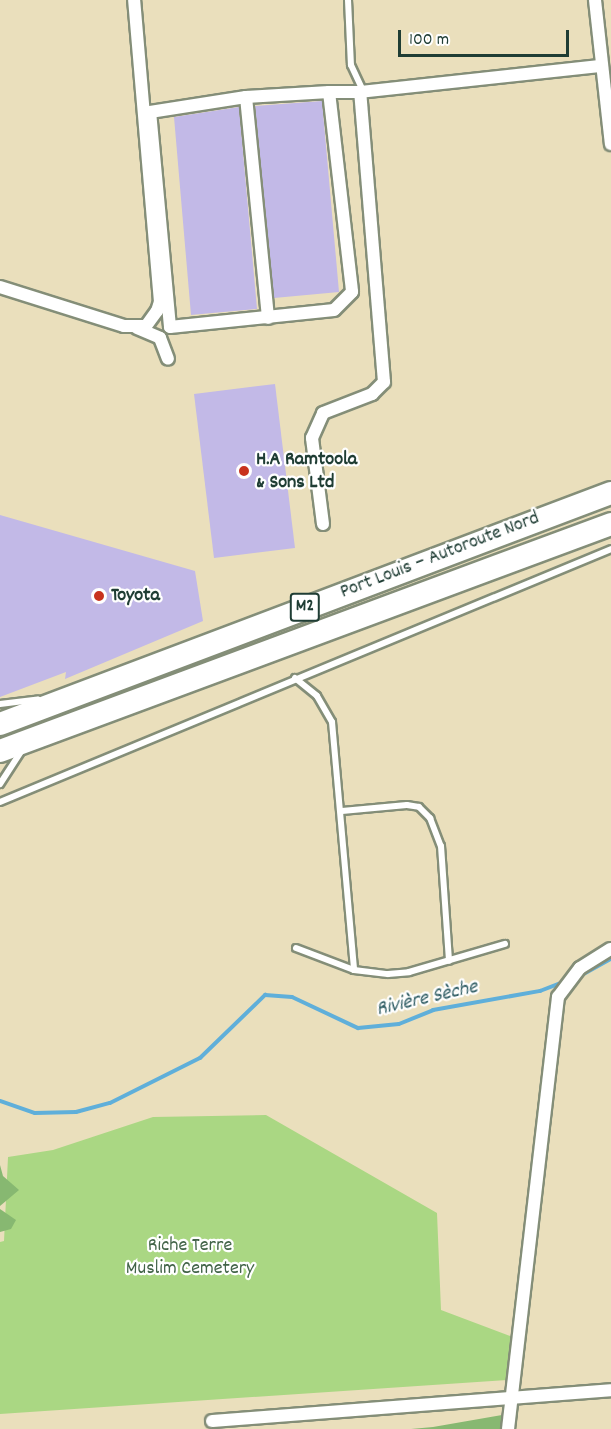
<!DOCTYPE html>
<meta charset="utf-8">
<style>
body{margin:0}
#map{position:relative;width:611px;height:1429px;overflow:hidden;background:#eadfbc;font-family:Dekko,sans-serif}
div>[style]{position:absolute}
.green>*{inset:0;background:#aad783}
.forest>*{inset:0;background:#87b871}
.stream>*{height:4px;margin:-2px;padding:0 2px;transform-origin:2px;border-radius:2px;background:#5fafda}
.building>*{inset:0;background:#c2b9e7}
.roads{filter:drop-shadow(2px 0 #848e78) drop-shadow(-2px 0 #848e78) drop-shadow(0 2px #848e78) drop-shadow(0 -2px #848e78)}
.lane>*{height:6px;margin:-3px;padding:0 3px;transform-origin:3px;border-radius:3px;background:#fff}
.street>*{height:12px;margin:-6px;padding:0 6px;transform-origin:6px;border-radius:6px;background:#fff}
.highway>*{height:22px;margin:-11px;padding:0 11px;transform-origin:11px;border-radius:11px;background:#fff}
.dots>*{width:16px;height:16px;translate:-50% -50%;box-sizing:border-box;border:3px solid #fff;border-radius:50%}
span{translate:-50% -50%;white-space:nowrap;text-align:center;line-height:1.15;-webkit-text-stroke:4.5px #fff;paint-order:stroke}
.shield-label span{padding:2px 4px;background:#fff;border:2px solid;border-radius:4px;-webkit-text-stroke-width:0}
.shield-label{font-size:18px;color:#1f3d34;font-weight:700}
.poi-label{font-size:20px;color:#1f3d34;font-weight:700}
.left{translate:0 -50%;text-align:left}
.street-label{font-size:20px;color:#1f3d34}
.park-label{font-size:20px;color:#426448}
.water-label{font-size:21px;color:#325f66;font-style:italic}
.scale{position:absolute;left:398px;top:30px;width:171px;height:27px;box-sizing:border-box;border:3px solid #1f3d34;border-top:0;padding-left:8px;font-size:18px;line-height:21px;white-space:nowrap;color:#1f3d34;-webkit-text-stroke:4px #fff;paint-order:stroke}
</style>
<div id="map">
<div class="green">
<i style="clip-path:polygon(266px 1115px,437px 1213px,441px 1310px,513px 1337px,507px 1380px,0 1414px,0 1242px,4px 1241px,8px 1157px,53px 1150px,153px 1117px)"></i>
</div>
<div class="forest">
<i style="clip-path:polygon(0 1165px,3px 1176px,19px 1190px,0 1206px)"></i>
<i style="clip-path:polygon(0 1209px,16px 1220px,11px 1229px,0 1232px)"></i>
<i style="clip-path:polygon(502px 1415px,501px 1429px,411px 1429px,433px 1427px)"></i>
</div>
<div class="stream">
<i style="left:580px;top:976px;width:35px;rotate:-29deg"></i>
<i style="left:0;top:1101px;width:37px;rotate:19deg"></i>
<i style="left:35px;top:1113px;width:41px;rotate:-1.4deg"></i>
<i style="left:76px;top:1112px;width:35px;rotate:-15deg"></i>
<i style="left:110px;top:1103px;width:101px;rotate:-26.6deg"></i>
<i style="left:200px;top:1058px;width:91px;rotate:-44.1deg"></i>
<i style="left:265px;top:995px;width:27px;rotate:4deg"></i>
<i style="left:292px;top:997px;width:73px;rotate:25.2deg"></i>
<i style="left:358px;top:1028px;width:41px;rotate:-5.6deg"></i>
<i style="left:399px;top:1024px;width:37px;rotate:-22deg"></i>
<i style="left:433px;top:1010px;width:109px;rotate:-10.1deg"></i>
<i style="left:540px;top:991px;width:26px;rotate:-21deg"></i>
</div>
<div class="building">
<i style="clip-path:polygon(322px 101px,339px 292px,274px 298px,255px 106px)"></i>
<i style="clip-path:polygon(239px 107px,257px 309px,191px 315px,174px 117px)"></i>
<i style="clip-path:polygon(275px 384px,295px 548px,214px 558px,194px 394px)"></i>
<i style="clip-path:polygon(0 515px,195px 571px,203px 621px,65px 679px,66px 672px,0 697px)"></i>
</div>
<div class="roads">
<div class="lane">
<i style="left:348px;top:0;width:65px;rotate:87.4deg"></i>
<i style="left:351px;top:65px;width:29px;rotate:65deg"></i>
<i style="left:295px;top:678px;width:28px;rotate:39deg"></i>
<i style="left:317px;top:696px;width:30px;rotate:60deg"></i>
<i style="left:332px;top:722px;width:249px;rotate:84.9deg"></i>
<i style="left:0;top:704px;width:38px;rotate:-7deg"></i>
<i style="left:0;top:784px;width:38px;rotate:-57deg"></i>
<i style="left:0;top:802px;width:661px;rotate:-22.49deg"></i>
<i style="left:342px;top:811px;width:65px;rotate:-5.3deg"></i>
<i style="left:407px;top:805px;width:12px;rotate:9deg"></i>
<i style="left:419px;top:807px;width:16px;rotate:45deg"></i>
<i style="left:430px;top:818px;width:30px;rotate:69deg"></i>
<i style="left:441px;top:846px;width:115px;rotate:86deg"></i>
<i style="left:296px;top:948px;width:62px;rotate:20.8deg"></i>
<i style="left:354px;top:970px;width:34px;rotate:7deg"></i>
<i style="left:388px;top:974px;width:21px;rotate:-5deg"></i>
<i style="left:409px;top:972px;width:100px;rotate:-16.3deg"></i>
</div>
<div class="street">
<i style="left:595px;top:0;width:145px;rotate:83.7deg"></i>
<i style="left:329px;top:92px;width:201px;rotate:83.4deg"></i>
<i style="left:352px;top:292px;width:25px;rotate:135deg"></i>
<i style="left:334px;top:310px;width:165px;rotate:174.1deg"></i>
<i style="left:170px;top:327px;width:216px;rotate:-95.3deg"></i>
<i style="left:150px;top:112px;width:97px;rotate:-8.9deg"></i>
<i style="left:246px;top:97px;width:83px;rotate:-3.4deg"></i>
<i style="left:329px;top:92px;width:31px"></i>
<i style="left:360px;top:92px;width:242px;rotate:-6.2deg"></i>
<i style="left:246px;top:97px;width:222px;rotate:84.3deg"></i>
<i style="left:0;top:287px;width:130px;rotate:17.5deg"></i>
<i style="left:124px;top:326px;width:22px"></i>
<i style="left:146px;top:326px;width:19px;rotate:-54deg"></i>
<i style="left:157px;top:311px;width:9px;rotate:-72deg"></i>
<i style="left:160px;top:302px;width:303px;rotate:-94.9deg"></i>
<i style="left:137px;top:328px;width:25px;rotate:23deg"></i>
<i style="left:160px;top:338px;width:22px;rotate:69deg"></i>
<i style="left:323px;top:524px;width:87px;rotate:-97.3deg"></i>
<i style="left:312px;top:438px;width:27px;rotate:-66deg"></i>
<i style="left:323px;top:413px;width:53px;rotate:-21.2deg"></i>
<i style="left:372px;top:394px;width:17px;rotate:-45deg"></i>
<i style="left:384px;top:382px;width:291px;rotate:-94.7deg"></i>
<i style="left:212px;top:1421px;width:400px;rotate:-4.4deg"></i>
<i style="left:508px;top:1429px;width:435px;rotate:-83.4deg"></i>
<i style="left:558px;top:997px;width:36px;rotate:-53deg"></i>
<i style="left:580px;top:968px;width:36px;rotate:-32deg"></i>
</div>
<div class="highway">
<i style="left:0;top:724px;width:653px;rotate:-20.71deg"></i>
<i style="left:0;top:751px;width:652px;rotate:-20.38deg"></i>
</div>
</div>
<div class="dots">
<i style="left:244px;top:471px;background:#c8321e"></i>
<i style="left:99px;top:596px;background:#c8321e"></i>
</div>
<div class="shield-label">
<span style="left:305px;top:607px">M2</span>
</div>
<div class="poi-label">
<span class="left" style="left:256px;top:472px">H.A Ramtoola<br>&amp; Sons Ltd</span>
<span class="left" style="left:111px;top:596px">Toyota</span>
</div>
<div class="street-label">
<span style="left:440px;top:556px;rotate:-21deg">Port Louis – Autoroute Nord</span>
</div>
<div class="park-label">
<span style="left:190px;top:1258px">Riche Terre<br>Muslim Cemetery</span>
</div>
<div class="water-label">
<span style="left:427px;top:999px;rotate:-13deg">Rivière Sèche</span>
</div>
<div class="scale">100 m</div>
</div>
